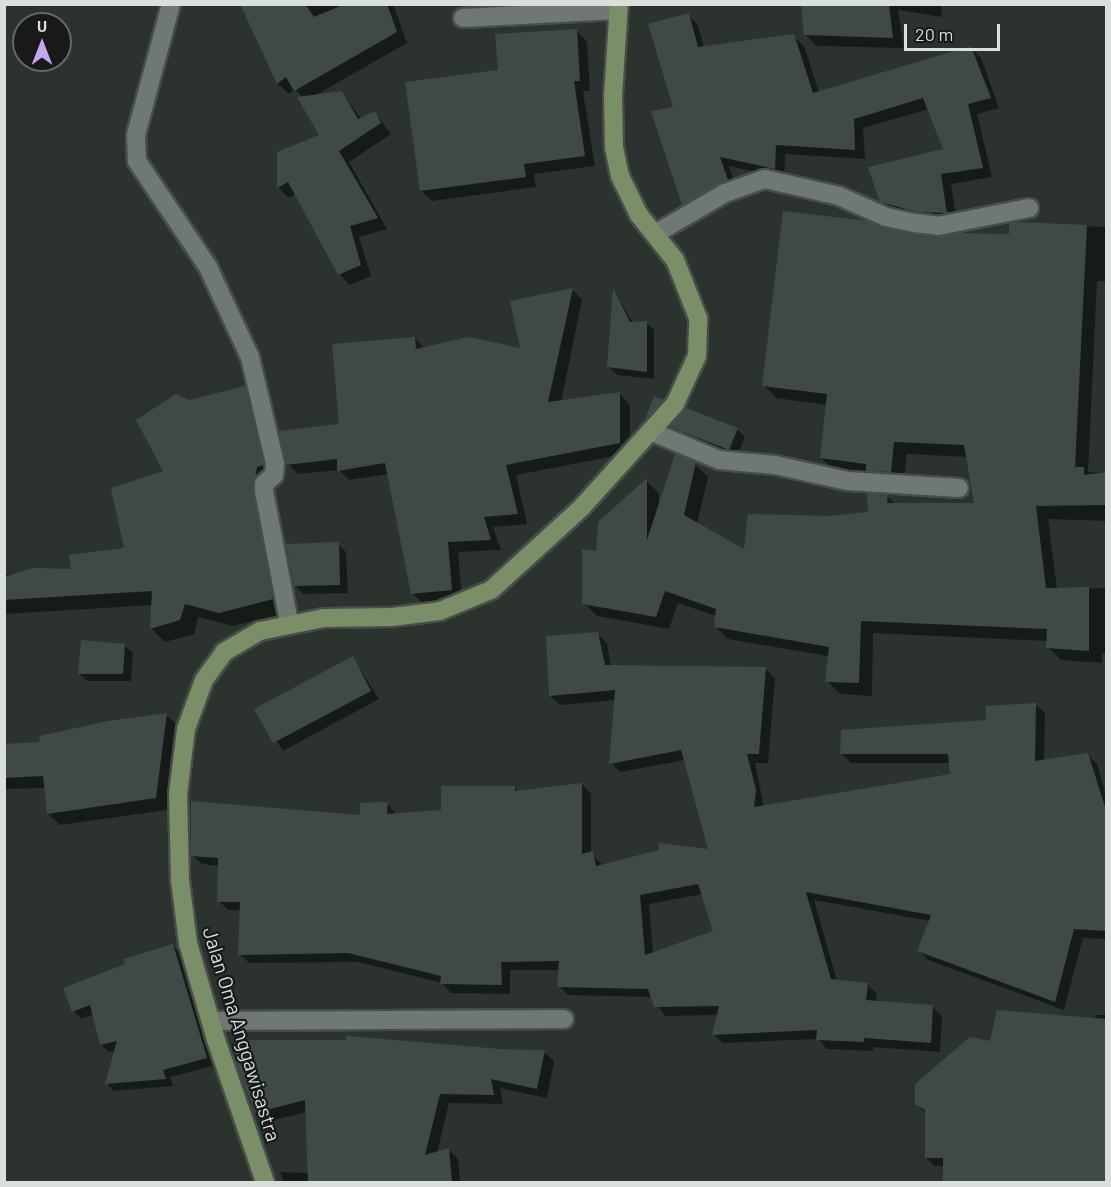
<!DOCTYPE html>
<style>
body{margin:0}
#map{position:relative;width:1111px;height:1187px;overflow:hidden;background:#2c332e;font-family:Barlow,sans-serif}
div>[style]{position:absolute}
.shadow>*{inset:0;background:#0007}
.building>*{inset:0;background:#3f4a48}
.roads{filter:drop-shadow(2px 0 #474e4a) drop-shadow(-2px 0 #474e4a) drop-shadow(0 2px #474e4a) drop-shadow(0 -2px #474e4a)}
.minor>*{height:18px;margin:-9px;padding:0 9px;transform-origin:9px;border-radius:9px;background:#6f7872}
.major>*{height:18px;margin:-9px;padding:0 9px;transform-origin:9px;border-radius:9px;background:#7a8e67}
span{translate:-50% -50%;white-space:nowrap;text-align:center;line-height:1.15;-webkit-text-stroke:4.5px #171a18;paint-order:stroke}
.street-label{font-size:20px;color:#dadfdc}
.frame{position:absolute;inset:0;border:6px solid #dadfdc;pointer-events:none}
.north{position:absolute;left:12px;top:12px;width:60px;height:60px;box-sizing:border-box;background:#171a18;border:2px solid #656966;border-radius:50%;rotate:0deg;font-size:16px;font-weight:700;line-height:24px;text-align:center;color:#dadfdc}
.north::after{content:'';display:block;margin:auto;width:21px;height:27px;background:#c8a6ef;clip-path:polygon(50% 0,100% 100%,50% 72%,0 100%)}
.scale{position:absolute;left:904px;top:24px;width:96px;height:27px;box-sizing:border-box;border:3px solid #dadfdc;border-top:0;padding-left:8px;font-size:18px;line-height:21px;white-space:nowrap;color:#dadfdc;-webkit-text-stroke:4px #171a18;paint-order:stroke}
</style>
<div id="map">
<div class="shadow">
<i style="clip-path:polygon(393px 4px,407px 43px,314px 96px,342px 92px,361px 119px,375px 113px,391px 134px,349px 162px,387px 229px,359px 237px,371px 276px,350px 285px,339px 274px,296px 194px,289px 198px,278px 187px,321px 136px,302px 97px,295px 89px,289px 94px,278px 84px,242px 5px)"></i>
<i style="clip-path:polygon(497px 4px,524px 4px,502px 10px)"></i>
<i style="clip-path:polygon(802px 4px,941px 4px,942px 17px,898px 10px,904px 48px,816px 46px,805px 34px)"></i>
<i style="clip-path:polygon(688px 15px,698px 25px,704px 48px,793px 36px,804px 46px,819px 92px,971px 48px,981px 58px,999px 108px,977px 114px,992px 177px,951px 184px,957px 222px,891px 211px,881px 201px,945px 151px,929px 109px,863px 128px,865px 159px,785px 154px,784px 178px,729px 166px,737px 190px,693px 214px,683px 204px,653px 112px,675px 109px)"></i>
<i style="clip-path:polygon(577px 31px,587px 42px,590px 91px,583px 91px,595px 166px,534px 174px,536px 187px,432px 201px,421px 191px,499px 71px)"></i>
<i style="clip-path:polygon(1018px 223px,1106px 227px,1106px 281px,1097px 281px,1088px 472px,1106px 473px,1106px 521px,1048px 519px,1057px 589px,1106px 588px,1106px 653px,1102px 653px,1102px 663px,1061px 660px,1048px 647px,1048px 641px,873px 633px,872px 696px,840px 694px,827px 681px,829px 656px,728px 639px,715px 626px,716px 616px,678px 603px,669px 629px,597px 616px,584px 603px,597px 552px,646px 481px,659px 493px,659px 506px,695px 464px,708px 477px,697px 524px,746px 551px,829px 518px,870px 513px,887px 496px,896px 505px,976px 504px,968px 457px,907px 454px,903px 485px,834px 471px,821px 458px,827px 405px,776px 398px,764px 385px,937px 239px,1010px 236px)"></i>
<i style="clip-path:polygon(572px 289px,582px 300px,561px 402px,620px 394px,630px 405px,630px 453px,516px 475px,527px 524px,493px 527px,501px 550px,458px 552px,462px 600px,423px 603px,412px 593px,389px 474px,349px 480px,339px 470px,298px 474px,288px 464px,341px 425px,415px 338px,425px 349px,522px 350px)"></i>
<i style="clip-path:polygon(614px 291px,633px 323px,646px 322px,654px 330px,654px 379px,617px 375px,608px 366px)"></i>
<i style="clip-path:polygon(245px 388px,259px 402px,286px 613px,233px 626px,198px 617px,194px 634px,165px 642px,151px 628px,153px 605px,4px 614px,4px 575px,73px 571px,126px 549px,166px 471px,189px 401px)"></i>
<i style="clip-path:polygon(672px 427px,737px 429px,745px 437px,737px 457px,680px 435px)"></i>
<i style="clip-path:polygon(338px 544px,346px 552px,348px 593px,303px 594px,295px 586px)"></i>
<i style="clip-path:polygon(evenodd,597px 634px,607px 643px,611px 667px,766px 669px,775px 678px,768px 763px,755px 763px,764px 807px,952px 776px,951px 763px,851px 763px,841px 753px,987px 722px,1035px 704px,1045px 713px,1044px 761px,1088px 755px,1097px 764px,1106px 795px,1106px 939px,1083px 938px,1064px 1010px,928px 960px,919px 950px,930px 921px,814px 900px,837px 981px,868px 985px,877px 994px,876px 1002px,933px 1007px,942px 1016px,940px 1052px,873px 1047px,873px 1051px,827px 1049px,818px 1039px,723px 1043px,713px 1034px,718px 1015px,665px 1016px,652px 997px,568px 995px,559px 986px,560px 970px,510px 970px,510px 994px,451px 993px,442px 983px,358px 962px,249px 963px,240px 954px,241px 910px,228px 910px,219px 901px,219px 866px,202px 864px,192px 855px,361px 817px,387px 803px,396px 815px,443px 812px,515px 788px,519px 792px,582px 784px,591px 794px,591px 853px,603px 866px,710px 851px,685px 760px,620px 772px,611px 763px,616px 700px,560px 705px,550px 696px,597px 634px,703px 894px,715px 932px,653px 953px,649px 904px,703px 894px)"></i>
<i style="clip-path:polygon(124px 645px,133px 653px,131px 681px,87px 681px,79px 673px)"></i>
<i style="clip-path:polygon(352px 657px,379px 699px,283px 751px,256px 709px)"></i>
<i style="clip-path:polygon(166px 715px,178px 726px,167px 810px,60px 825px,48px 814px,46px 788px,4px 789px,4px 745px,41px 743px)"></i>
<i style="clip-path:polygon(173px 946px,181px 954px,213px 1066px,170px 1077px,173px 1086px,114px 1091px,107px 1084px,116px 1051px,109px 1052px,101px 1045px,94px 1014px,81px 1019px,74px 1011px)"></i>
<i style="clip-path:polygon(1096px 1015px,1106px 1015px,1106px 1182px,944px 1182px,945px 1166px,934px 1166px,926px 1158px,926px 1113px,916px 1104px,991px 1042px,1095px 1020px)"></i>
<i style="clip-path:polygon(348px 1038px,544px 1052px,554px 1061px,547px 1098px,500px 1088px,503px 1104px,449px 1103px,437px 1153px,448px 1149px,458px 1159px,460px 1182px,284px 1182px,280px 1172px,309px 1173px,307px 1112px,266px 1122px,256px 1113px)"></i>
</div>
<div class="building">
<i style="clip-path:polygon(240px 4px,305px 4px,314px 17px,345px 4px,387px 4px,397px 32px,294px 91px,286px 77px,277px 84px)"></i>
<i style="clip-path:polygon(801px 4px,889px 4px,893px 38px,804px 35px)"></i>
<i style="clip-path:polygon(689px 13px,698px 47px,794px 34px,813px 93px,971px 46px,991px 98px,968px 104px,983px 168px,941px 174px,947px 213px,917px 212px,880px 202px,868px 167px,943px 149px,923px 98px,854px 119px,855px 150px,776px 145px,775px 169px,720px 157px,728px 180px,682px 205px,651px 111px,673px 107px,648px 24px)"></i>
<i style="clip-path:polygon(577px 29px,580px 81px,574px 81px,585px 156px,524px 164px,526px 177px,420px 191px,405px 82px,498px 70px,495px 34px)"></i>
<i style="clip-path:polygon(342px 91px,358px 119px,375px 111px,381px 123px,339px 151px,378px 218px,350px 226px,361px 265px,338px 275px,288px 182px,277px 188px,277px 152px,319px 135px,297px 97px)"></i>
<i style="clip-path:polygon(783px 211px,868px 221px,937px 237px,961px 233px,1009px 234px,1009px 223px,1018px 222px,1087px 225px,1075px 467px,1084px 467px,1084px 475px,1107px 472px,1107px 505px,1036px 506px,1046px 588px,1089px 587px,1089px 651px,1046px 648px,1047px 629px,861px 621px,859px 683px,825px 682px,829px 647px,714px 627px,716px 609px,665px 591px,656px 617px,582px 604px,582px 549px,596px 551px,598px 522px,647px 478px,647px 540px,675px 454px,696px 462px,684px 515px,744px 549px,748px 514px,829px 516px,868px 512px,867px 493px,888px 495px,887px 503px,974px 503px,964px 445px,894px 442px,891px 472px,866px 471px,866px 464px,820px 458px,827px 394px,762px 386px)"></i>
<i style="clip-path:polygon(573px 288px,548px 402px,620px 392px,620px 443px,506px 465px,518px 514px,484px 517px,491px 540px,448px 542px,452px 590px,411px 594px,385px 463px,337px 471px,337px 459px,286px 465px,279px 431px,339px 424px,332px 344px,415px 337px,416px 349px,469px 337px,520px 348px,510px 301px)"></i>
<i style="clip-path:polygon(613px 288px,630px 322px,647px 321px,647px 372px,607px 367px)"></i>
<i style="clip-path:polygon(245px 386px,264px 465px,257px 467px,253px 491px,273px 599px,219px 613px,185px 604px,180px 620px,150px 629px,152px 591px,4px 600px,4px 577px,33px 568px,71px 569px,69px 555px,124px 548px,111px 488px,163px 471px,136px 420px,176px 394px,189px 400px)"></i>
<i style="clip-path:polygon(654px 396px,664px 400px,647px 418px,646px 417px)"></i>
<i style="clip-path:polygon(686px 408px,738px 428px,729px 450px,670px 427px)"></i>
<i style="clip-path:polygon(339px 542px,340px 585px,294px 586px,286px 544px)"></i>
<i style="clip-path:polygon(evenodd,598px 632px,605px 665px,766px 667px,759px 754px,747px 754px,756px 790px,754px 807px,950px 774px,948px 754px,840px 754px,841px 730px,986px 720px,986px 706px,1036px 703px,1035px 761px,1088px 753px,1107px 813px,1107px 931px,1074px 929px,1055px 1002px,917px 951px,931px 915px,806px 892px,831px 979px,868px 983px,866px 1000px,933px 1005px,931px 1043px,864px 1038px,864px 1042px,816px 1040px,817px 1030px,712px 1035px,719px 1006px,654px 1007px,648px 989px,557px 987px,559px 961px,501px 962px,502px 985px,440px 984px,441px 976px,348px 953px,238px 955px,240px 902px,217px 902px,218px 858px,191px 856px,191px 801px,360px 815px,360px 803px,388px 802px,387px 814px,441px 810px,441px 786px,515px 786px,515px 791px,582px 783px,582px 854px,593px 851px,596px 866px,659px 850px,659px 843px,708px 849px,681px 750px,609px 764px,615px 690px,549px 696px,546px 636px,598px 632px,698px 884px,713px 931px,645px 955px,640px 895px,698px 884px)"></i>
<i style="clip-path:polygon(81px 640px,125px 644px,123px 674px,78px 674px)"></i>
<i style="clip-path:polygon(353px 656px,371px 691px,273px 743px,254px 709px)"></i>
<i style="clip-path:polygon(167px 713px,156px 798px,47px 814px,43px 776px,4px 778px,4px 744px,40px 742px,39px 736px,108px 721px)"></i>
<i style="clip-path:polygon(173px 944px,207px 1058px,163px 1070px,166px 1079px,105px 1084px,117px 1041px,100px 1045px,90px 1005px,72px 1012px,63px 988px,125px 964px,124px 959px)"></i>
<i style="clip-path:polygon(997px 1010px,1107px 1019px,1107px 1181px,943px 1182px,943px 1158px,925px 1158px,925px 1110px,915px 1104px,915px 1084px,970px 1037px,990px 1041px)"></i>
<i style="clip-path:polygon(346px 1036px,502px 1049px,545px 1050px,537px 1089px,491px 1079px,494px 1095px,440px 1094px,425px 1155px,449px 1148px,452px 1182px,308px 1182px,305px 1100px,255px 1113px,235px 1060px,236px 1040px,346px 1040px)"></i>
</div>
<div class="roads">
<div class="minor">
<i style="left:171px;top:4px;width:136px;rotate:105deg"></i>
<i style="left:136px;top:135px;width:26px;rotate:88deg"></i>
<i style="left:137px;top:161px;width:128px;rotate:56.2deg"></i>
<i style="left:208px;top:267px;width:99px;rotate:65deg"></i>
<i style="left:250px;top:357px;width:110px;rotate:76.8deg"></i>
<i style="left:275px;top:464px;width:11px;rotate:95deg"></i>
<i style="left:274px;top:475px;width:13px;rotate:138deg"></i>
<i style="left:264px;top:484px;width:7px;rotate:90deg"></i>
<i style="left:264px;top:491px;width:133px;rotate:79.2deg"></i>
<i style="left:463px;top:18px;width:155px;rotate:-3deg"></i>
<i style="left:655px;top:234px;width:81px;rotate:-30.4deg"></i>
<i style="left:725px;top:193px;width:42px;rotate:-19.3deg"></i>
<i style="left:765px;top:179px;width:76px;rotate:12.9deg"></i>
<i style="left:839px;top:196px;width:51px;rotate:24.1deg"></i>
<i style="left:886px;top:217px;width:30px;rotate:12deg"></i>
<i style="left:915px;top:223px;width:23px;rotate:7deg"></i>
<i style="left:938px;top:226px;width:93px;rotate:-11.2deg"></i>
<i style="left:650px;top:431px;width:75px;rotate:22.8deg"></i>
<i style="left:719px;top:460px;width:56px;rotate:5.1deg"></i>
<i style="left:775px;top:465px;width:75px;rotate:12.4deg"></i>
<i style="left:848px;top:481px;width:111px;rotate:3.6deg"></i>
<i style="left:211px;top:1021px;width:353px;rotate:-0.3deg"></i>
</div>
<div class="major">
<i style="left:265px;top:1182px;width:150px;rotate:-109deg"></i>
<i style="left:216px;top:1040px;width:101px;rotate:-106.1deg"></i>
<i style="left:188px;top:943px;width:64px;rotate:-97.2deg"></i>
<i style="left:180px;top:880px;width:86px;rotate:-91.3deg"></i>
<i style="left:178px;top:794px;width:65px;rotate:-83deg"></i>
<i style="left:186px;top:729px;width:52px;rotate:-69.8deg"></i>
<i style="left:204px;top:680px;width:34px;rotate:-54deg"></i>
<i style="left:224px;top:652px;width:42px;rotate:-30.3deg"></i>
<i style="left:260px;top:631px;width:65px;rotate:-11.5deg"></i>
<i style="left:324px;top:618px;width:68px;rotate:-0.8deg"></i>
<i style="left:392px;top:617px;width:48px;rotate:-7.1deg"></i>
<i style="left:440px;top:611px;width:55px;rotate:-22.4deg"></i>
<i style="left:491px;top:590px;width:122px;rotate:-42.3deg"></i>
<i style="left:581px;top:508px;width:140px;rotate:-47.9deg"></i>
<i style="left:675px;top:404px;width:53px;rotate:-65.4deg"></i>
<i style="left:697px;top:356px;width:38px;rotate:-88deg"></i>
<i style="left:698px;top:318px;width:62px;rotate:-111.6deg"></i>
<i style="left:675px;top:260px;width:58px;rotate:-128.7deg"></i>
<i style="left:639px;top:215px;width:43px;rotate:-116deg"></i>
<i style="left:620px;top:176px;width:30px;rotate:-102deg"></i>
<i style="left:614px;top:147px;width:51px;rotate:-91.1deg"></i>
<i style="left:613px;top:96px;width:92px;rotate:-86.3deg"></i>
</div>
</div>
<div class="street-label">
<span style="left:242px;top:1034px;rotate:73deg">Jalan Oma Anggawisastra</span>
</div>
<div class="frame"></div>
<div class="north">U</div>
<div class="scale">20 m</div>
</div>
